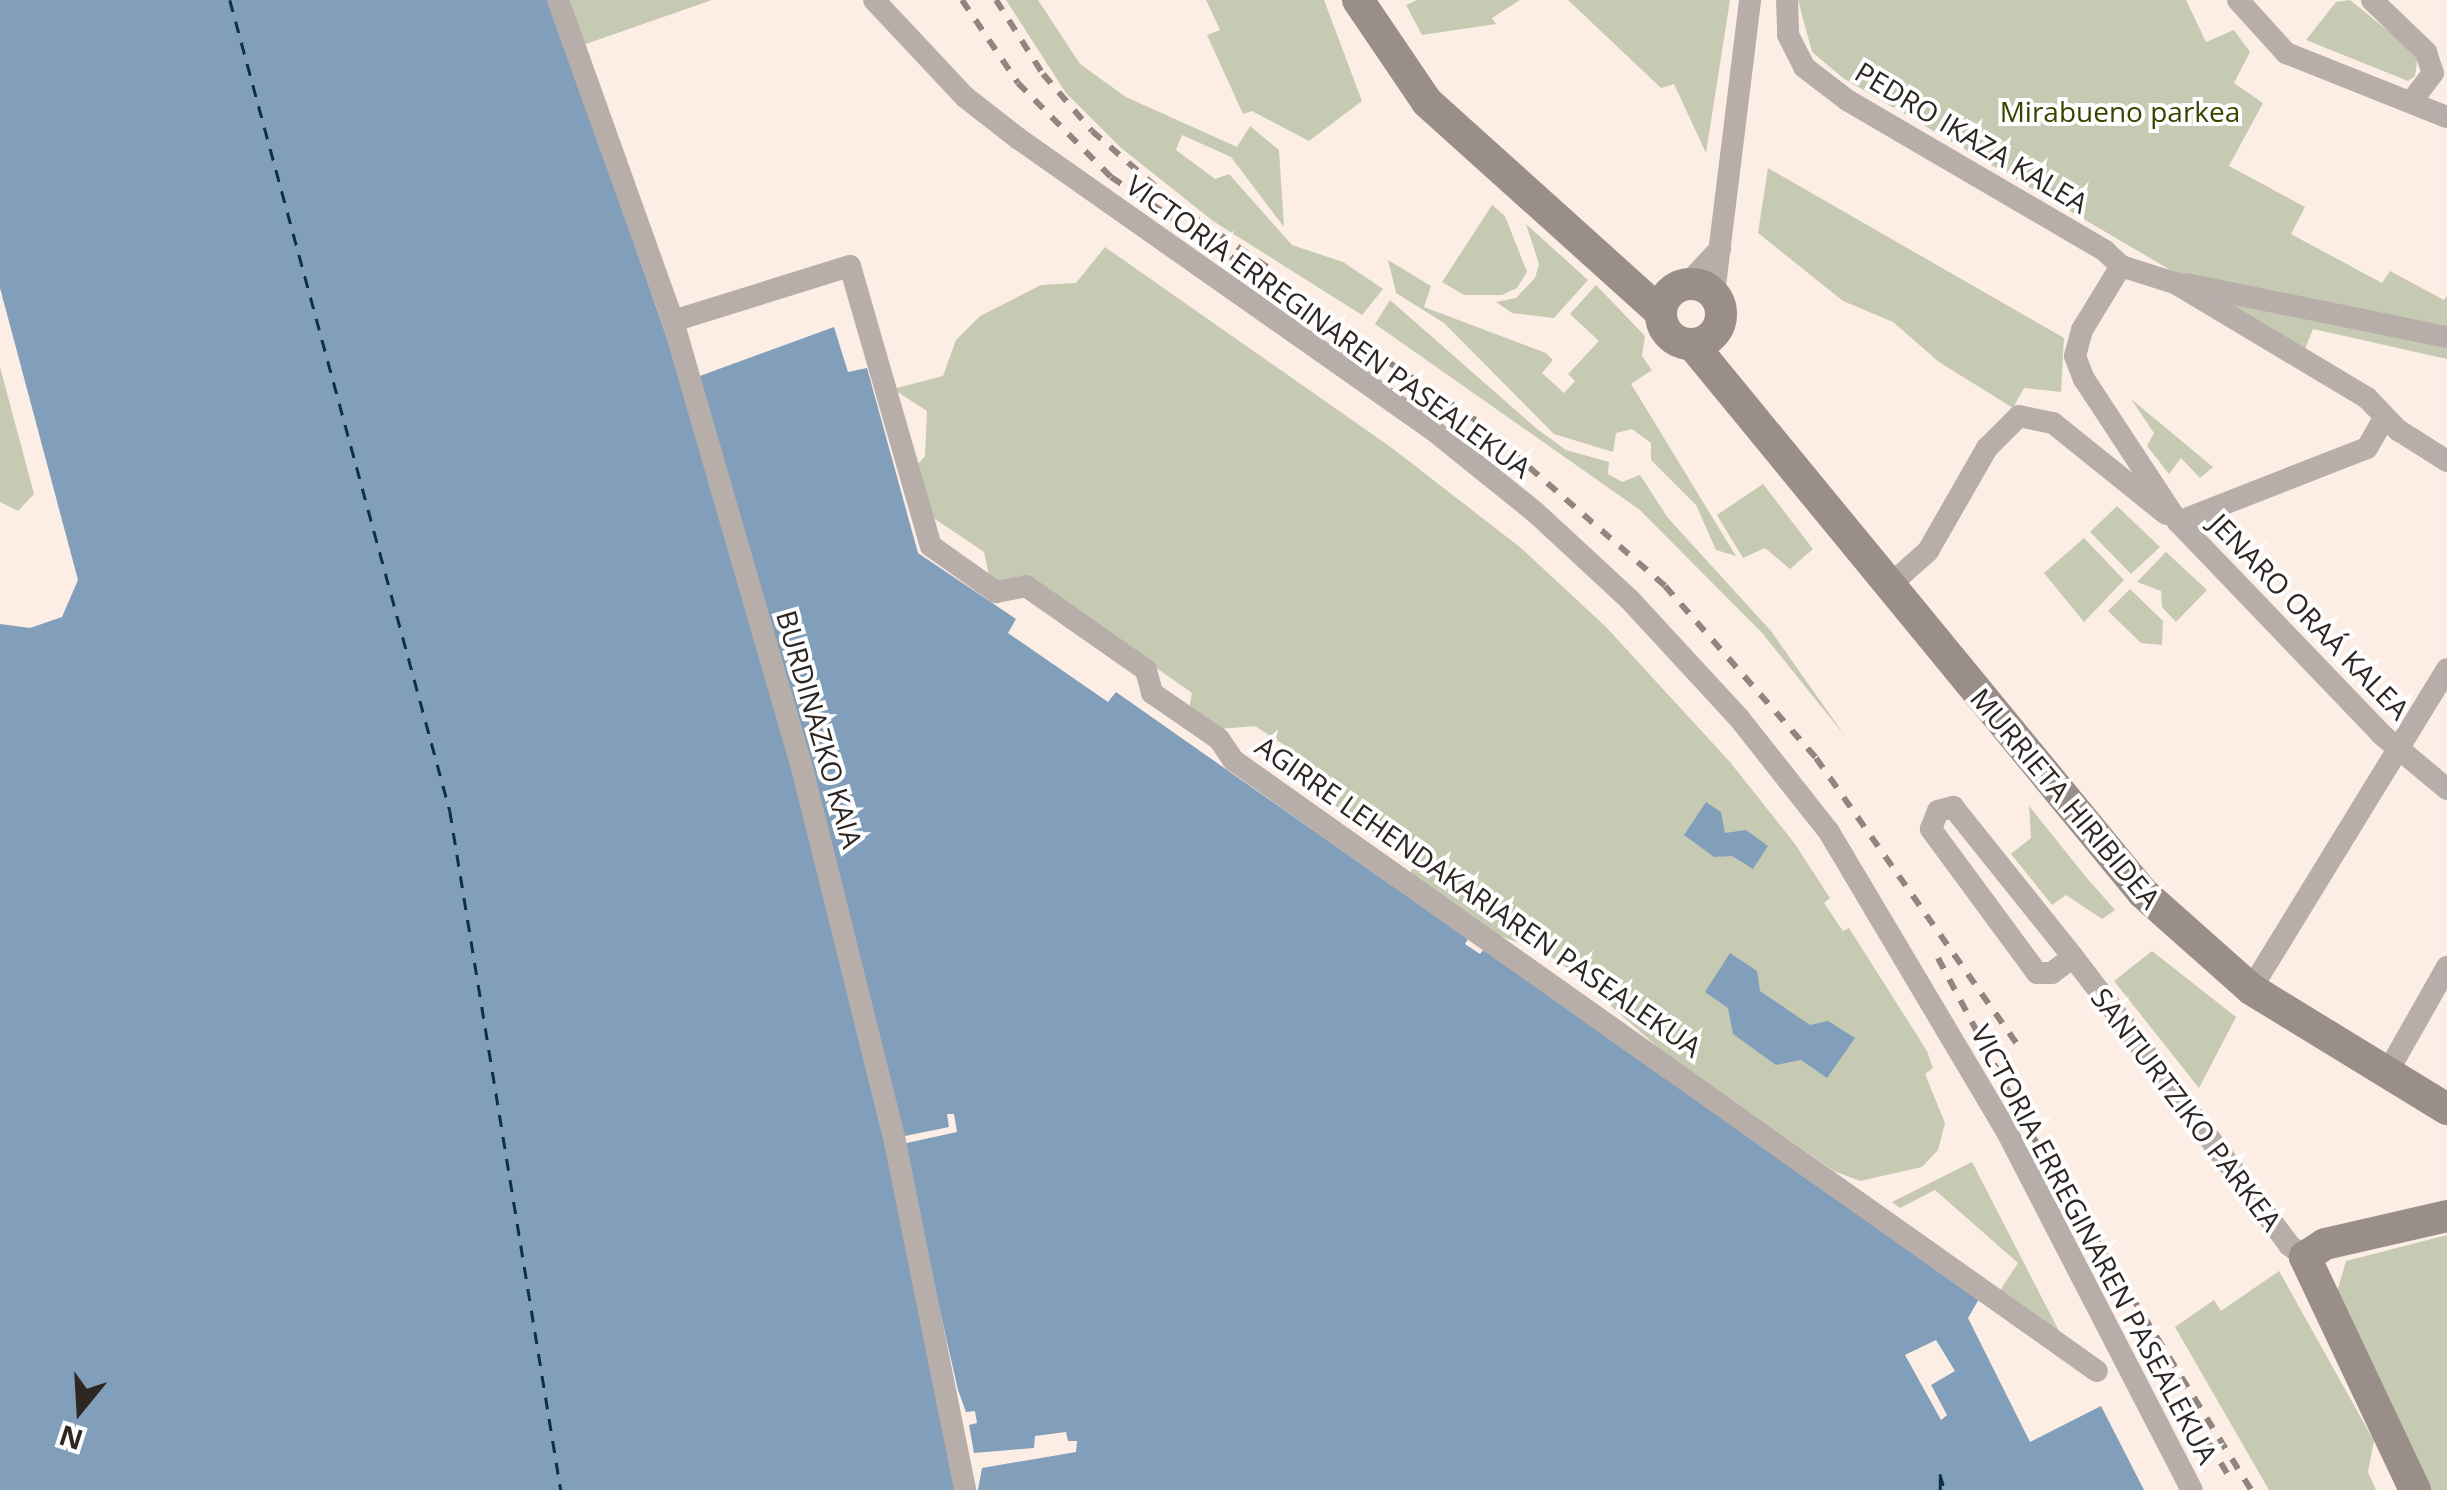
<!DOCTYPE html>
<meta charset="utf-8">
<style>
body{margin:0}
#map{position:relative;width:2447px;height:1490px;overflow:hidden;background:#fdeee5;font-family:"Open Sans",sans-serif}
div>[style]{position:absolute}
.green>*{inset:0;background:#c6cab2}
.water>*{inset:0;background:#819fba}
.pier>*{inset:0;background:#fdeee5}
.ferry>*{height:2.5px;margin-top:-1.25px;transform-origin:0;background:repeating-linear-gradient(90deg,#0b304c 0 12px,transparent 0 22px)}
.street>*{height:22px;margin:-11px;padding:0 11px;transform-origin:11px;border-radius:11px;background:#b7aeaa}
.secondary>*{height:32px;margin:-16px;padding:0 16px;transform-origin:16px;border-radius:16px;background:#9a8e88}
.secondary>.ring{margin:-16px;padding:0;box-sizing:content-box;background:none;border:32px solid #9a8e88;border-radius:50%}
.rail>*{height:6px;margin-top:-3px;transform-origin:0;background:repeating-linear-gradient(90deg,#90857f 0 12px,transparent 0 24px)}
span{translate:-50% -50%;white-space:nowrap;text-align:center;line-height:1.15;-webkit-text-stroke:8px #fefefe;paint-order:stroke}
.park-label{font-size:28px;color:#3c4301}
.street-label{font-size:28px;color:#2d2622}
.north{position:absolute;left:30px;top:1360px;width:100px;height:100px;-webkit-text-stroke:8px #fefefe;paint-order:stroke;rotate:198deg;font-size:28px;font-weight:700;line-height:40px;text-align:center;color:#2d2622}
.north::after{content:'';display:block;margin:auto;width:35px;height:45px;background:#2d2622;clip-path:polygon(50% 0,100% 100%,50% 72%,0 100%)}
</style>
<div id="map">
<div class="green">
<i style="clip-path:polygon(566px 0,712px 0,583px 45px)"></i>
<i style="clip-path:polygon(1006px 0,1038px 0,1080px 64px,1126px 97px,1237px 147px,1250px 126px,1279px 150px,1284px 227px,1231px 157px,1182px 135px,1176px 150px,1215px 179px,1229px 174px,1292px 245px,1343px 262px,1383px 289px,1362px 315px,1213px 221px,1120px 147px,1066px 93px)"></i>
<i style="clip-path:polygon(1206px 0,1324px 0,1362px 101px,1309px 141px,1252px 111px,1243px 114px,1207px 35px,1220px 30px)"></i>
<i style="clip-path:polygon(1417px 0,1520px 0,1492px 18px,1496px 24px,1422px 35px,1406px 5px)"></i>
<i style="clip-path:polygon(1568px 0,1730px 0,1706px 153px,1674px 84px,1661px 88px)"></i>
<i style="clip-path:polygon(1798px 0,2186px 0,2206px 42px,2234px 30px,2250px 52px,2234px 83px,2263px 103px,2229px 166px,2305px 207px,2291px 234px,2382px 283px,2390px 271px,2444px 300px,2447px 296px,2447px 359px,2313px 329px,2305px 349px,1843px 78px,1812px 52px)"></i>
<i style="clip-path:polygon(2350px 0,2418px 55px,2415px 76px,2408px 81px,2306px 40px,2336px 2px)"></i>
<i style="clip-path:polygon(1768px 168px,2064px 338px,2061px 392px,2024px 388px,2013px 408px,1939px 362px,1893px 322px,1843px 301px,1758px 233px)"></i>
<i style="clip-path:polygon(1492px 205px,1505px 216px,1527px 272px,1517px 288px,1502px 295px,1464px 295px,1442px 282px)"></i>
<i style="clip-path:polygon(1526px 224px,1588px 280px,1554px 318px,1512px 313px,1496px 302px,1516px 298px,1535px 278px,1539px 264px)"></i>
<i style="clip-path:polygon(1105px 247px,1392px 448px,1521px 548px,1606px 627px,1730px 762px,1795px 844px,1830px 898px,1824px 903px,1843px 931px,1849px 928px,1927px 1051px,1933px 1068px,1925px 1074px,1945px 1123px,1938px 1150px,1922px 1167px,1860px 1181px,1834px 1171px,1661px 1050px,1570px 970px,1541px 950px,1497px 935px,1410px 873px,1416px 863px,1305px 784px,1306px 759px,1255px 726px,1219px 729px,1189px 709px,1192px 693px,1024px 575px,998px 582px,989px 576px,984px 552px,932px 517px,917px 465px,925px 456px,927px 411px,893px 389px,943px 376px,956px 340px,980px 316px,1041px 285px,1076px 283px)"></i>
<i style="clip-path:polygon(1388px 260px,1431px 286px,1424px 307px,1546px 353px,1553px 360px,1542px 373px,1564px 393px,1575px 381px,1568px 374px,1599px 341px,1570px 314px,1596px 285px,1645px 336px,1642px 356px,1652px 370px,1631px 384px,1736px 556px,1716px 550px,1696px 505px,1651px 460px,1651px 443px,1632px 429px,1616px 433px,1613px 452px,1554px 434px,1444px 323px,1396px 293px)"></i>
<i style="clip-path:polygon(1390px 300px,1537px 429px,1566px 450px,1609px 462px,1608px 474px,1622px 482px,1640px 475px,1668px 518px,1771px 631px,1845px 736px,1763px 634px,1640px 510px,1375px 324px)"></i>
<i style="clip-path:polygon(0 367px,34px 494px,18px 511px,0 502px)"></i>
<i style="clip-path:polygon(2131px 399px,2213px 467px,2200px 478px,2181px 458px,2169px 474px,2147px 446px,2154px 433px)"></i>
<i style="clip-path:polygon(1763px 484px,1813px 549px,1790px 569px,1765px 548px,1743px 558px,1717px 515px)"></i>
<i style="clip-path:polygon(2117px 506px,2160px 547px,2131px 574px,2090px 532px)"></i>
<i style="clip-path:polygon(2084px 538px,2124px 580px,2084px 622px,2044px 573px)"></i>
<i style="clip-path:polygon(2166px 552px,2207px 590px,2176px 622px,2162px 607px,2161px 591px,2137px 582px)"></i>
<i style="clip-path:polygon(2130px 589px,2163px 621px,2162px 645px,2141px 643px,2108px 611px)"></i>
<i style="clip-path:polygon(2029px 806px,2086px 877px,2115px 910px,2102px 919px,2066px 895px,2052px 905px,2011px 854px,2031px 838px)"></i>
<i style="clip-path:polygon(2152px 951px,2236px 1017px,2199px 1088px,2114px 981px)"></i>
<i style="clip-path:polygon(1972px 1162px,2061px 1335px,1999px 1292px,2018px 1263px,1935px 1190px,1900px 1208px,1892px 1202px)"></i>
<i style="clip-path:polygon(2447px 1235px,2447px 1490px,2430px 1490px,2334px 1302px,2346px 1261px)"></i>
<i style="clip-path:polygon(2279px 1271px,2374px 1441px,2368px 1472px,2376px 1490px,2269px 1490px,2175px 1327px,2214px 1300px,2221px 1311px)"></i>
</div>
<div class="water">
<i style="clip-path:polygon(0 0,550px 0,670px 347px,781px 726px,900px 1206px,955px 1490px,0 1490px,0 624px,30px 628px,62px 617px,78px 580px,0 288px)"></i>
<i style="clip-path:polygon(834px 327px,848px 372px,867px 368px,918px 553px,1016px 619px,1008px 633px,1108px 702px,1116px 692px,1468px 939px,1465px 944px,1480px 954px,1484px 949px,1979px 1299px,1968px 1318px,2030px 1442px,2101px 1406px,2144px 1490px,978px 1490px,982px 1468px,1076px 1452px,1077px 1441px,1068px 1441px,1066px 1432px,1035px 1436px,1034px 1448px,974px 1453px,969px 1425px,977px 1423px,975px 1411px,966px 1412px,958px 1390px,902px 1144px,957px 1132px,954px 1114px,947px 1114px,949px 1127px,900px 1137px,697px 377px)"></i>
<i style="clip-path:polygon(1706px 802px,1721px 812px,1725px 833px,1746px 830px,1768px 846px,1753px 869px,1732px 856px,1714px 857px,1684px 835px)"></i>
<i style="clip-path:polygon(1730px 953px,1757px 971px,1760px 991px,1810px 1025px,1828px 1021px,1855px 1038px,1827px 1078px,1801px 1060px,1776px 1065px,1733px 1034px,1728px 1008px,1705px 992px)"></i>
</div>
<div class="pier">
<i style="clip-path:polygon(1936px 1340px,1955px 1371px,1931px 1385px,1947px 1415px,1941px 1420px,1905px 1355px)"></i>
</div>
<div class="ferry">
<i style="left:230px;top:0;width:840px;rotate:74.82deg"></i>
<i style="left:450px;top:811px;width:688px;rotate:80.72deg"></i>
<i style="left:1940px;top:1490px;width:16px;rotate:-90deg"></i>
<i style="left:1940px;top:1474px;width:17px;rotate:73deg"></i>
</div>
<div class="street">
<i style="left:558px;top:0;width:341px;rotate:70.3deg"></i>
<i style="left:673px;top:321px;width:465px;rotate:73.9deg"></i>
<i style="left:802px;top:768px;width:385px;rotate:76deg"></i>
<i style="left:895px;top:1142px;width:355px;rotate:78.6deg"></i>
<i style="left:874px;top:0;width:133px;rotate:46.8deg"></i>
<i style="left:965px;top:97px;width:68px;rotate:37.9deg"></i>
<i style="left:1019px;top:139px;width:506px;rotate:35.1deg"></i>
<i style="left:1433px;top:430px;width:131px;rotate:38.8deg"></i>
<i style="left:1535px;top:512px;width:129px;rotate:42.8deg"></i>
<i style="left:1630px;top:600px;width:161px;rotate:47.3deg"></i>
<i style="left:1739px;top:718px;width:145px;rotate:51.7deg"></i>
<i style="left:1829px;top:832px;width:349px;rotate:59.3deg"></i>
<i style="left:2007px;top:1132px;width:403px;rotate:62.7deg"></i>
<i style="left:1787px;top:0;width:35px;rotate:88deg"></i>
<i style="left:1788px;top:35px;width:36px;rotate:63deg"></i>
<i style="left:1804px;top:67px;width:54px;rotate:37.5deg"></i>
<i style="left:1847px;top:100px;width:299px;rotate:30.3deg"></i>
<i style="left:2105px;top:251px;width:22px;rotate:43deg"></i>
<i style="left:2121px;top:266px;width:57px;rotate:17.5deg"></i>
<i style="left:2175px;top:283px;width:224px;rotate:30.9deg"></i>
<i style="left:2367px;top:398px;width:45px;rotate:45.9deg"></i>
<i style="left:2398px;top:430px;width:58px;rotate:32.3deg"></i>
<i style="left:2238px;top:0;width:72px;rotate:47.8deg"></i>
<i style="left:2286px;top:53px;width:173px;rotate:21.7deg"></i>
<i style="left:2372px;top:0;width:75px;rotate:43.9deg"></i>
<i style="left:2426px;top:52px;width:22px;rotate:72deg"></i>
<i style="left:2433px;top:73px;width:34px;rotate:127deg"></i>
<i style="left:2121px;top:266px;width:75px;rotate:121.4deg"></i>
<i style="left:2082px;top:330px;width:27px;rotate:105deg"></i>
<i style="left:2075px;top:356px;width:25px;rotate:69deg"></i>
<i style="left:2084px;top:379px;width:171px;rotate:56.7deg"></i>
<i style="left:2178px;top:522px;width:294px;rotate:46.2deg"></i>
<i style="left:2381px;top:734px;width:86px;rotate:39.8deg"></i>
<i style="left:1688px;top:283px;width:47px;rotate:-46.7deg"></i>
<i style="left:2186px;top:284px;width:266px;rotate:11.5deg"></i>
<i style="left:1714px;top:294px;width:296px;rotate:-83deg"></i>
<i style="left:673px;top:321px;width:185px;rotate:-17.3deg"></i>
<i style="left:850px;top:266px;width:291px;rotate:73.9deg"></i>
<i style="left:931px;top:546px;width:80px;rotate:35.3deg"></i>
<i style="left:996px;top:592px;width:31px;rotate:-11deg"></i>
<i style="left:1026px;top:586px;width:146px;rotate:35deg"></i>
<i style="left:1146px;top:670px;width:24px;rotate:75deg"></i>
<i style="left:1152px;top:693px;width:81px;rotate:34.5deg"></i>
<i style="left:1219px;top:739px;width:25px;rotate:56deg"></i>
<i style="left:1233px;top:760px;width:1058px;rotate:35.27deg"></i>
<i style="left:2178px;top:522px;width:203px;rotate:-21.4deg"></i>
<i style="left:2367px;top:448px;width:34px;rotate:-60deg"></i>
<i style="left:1891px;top:584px;width:50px;rotate:-41.7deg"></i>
<i style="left:1928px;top:551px;width:119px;rotate:-60.2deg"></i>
<i style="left:1987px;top:448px;width:45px;rotate:-45deg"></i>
<i style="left:2019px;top:416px;width:35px;rotate:12deg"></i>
<i style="left:2053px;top:423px;width:145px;rotate:38.8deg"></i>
<i style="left:2073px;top:957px;width:26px;rotate:143deg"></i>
<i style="left:2052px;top:973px;width:15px;rotate:180deg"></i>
<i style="left:2037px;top:973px;width:179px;rotate:-126.4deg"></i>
<i style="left:1931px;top:829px;width:19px;rotate:-69deg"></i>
<i style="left:1938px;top:811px;width:16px;rotate:-15deg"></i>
<i style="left:1953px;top:807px;width:192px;rotate:51.3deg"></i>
<i style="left:2073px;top:957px;width:54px;rotate:52.5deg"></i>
<i style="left:2106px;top:1000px;width:306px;rotate:53.2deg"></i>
<i style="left:2289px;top:1245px;width:20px;rotate:37deg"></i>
<i style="left:2251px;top:989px;width:375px;rotate:-58.5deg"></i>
<i style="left:2387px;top:1073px;width:122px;rotate:-60.5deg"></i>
</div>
<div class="secondary">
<i style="left:1358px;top:0;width:123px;rotate:55.9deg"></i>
<i style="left:1427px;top:102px;width:315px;rotate:42deg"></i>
<i class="ring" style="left:1661px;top:284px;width:28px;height:28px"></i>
<i style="left:1692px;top:344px;width:710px;rotate:50.6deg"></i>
<i style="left:2143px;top:893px;width:144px;rotate:41.6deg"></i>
<i style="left:2251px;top:989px;width:230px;rotate:31.5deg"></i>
<i style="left:2415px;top:1490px;width:258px;rotate:-115.3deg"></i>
<i style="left:2305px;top:1257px;width:24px;rotate:-33deg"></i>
<i style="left:2325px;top:1244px;width:125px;rotate:-12.9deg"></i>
</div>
<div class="rail">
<i style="left:962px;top:0;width:100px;rotate:56deg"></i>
<i style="left:1018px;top:83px;width:132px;rotate:45.3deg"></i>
<i style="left:1111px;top:177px;width:438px;rotate:33.7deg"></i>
<i style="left:1475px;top:420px;width:252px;rotate:41.1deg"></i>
<i style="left:1665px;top:586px;width:229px;rotate:48.7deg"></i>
<i style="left:1816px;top:758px;width:351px;rotate:54.9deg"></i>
<i style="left:996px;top:0;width:88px;rotate:57.6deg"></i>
<i style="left:1043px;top:74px;width:75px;rotate:49.3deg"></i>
<i style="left:1092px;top:131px;width:114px;rotate:41.1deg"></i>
<i style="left:1178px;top:206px;width:108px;rotate:34.4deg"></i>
<i style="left:1938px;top:958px;width:197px;rotate:62.1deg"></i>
<i style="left:2030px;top:1132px;width:421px;rotate:58.3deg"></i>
<i style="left:2159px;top:1360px;width:140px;rotate:59deg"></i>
</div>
<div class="park-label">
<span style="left:2120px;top:111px">Mirabueno parkea</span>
</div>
<div class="street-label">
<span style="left:1972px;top:137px;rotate:31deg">PEDRO IKAZA KALEA</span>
<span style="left:1329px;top:326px;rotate:36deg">VICTORIA ERREGINAREN PASEALEKUA</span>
<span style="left:2310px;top:616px;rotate:46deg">JENARO ORAÁ KALEA</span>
<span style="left:820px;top:729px;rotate:74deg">BURDINAZKO KAIA</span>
<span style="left:2066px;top:798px;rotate:50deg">MURRIETA HIRIBIDEA</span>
<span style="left:1479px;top:896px;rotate:35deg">AGIRRE LEHENDAKARIAREN PASEALEKUA</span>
<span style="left:2187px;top:1109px;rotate:53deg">SANTURTZIKO PARKEA</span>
<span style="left:2095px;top:1244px;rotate:62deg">VICTORIA ERREGINAREN PASEALEKUA</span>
</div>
<div class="north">N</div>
</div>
